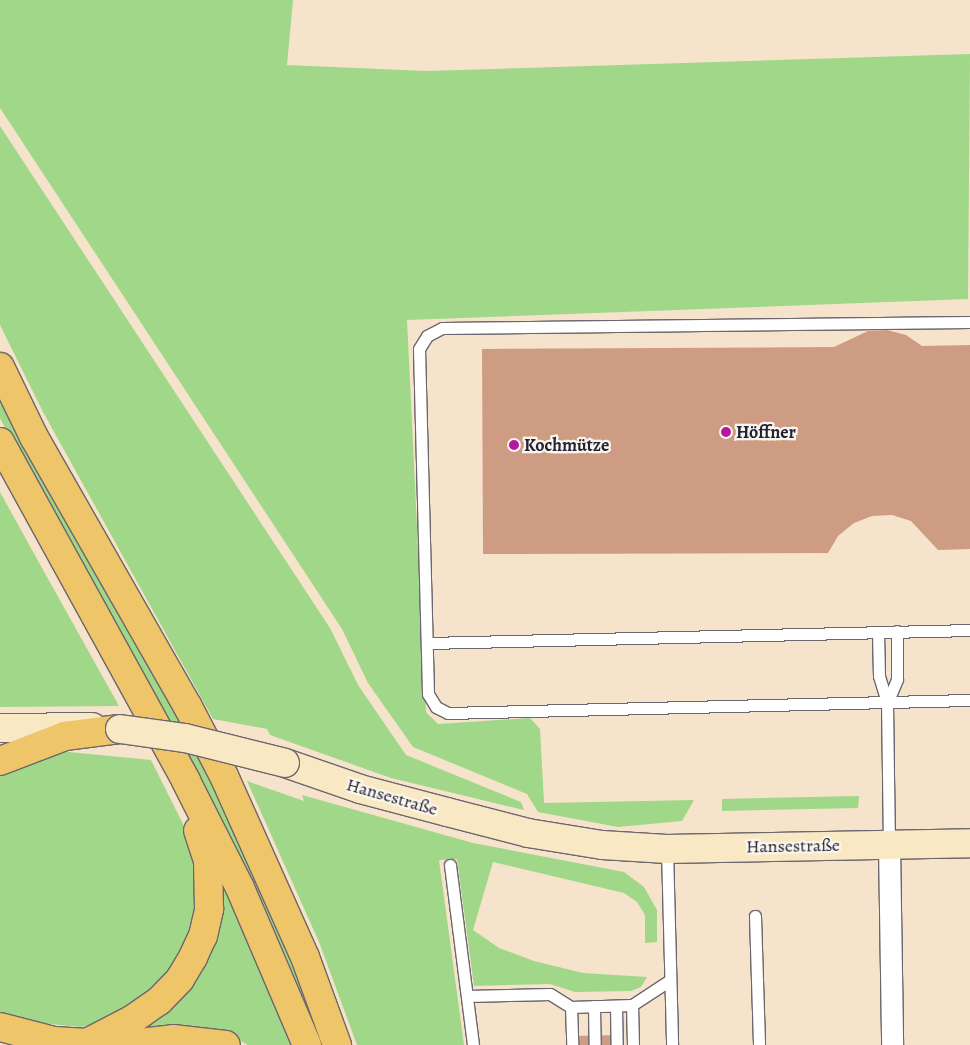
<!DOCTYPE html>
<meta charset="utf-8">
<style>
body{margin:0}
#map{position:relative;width:970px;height:1045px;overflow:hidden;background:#f6e3cb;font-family:Alegreya,serif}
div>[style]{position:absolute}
.green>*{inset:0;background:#a0d788}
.building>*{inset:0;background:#ce9c83}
.roads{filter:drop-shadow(1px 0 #6c666d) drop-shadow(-1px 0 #6c666d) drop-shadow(0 1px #6c666d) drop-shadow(0 -1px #6c666d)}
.lane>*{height:11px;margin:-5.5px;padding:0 5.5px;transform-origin:5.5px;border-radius:5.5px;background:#fff}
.street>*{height:21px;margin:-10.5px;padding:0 10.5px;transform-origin:10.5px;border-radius:10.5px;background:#fff}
.secondary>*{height:28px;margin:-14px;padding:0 14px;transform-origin:14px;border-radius:14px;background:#f8e8c3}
.highway>*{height:28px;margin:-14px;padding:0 14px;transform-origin:14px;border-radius:14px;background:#eec569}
.bridges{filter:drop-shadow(1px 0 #6c666d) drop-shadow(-1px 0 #6c666d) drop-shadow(0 1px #6c666d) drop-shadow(0 -1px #6c666d)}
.secondary-bridge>*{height:28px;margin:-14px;padding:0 14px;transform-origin:14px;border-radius:14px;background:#f8e8c3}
.dots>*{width:14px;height:14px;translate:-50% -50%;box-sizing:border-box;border:2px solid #fbf7ec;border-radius:50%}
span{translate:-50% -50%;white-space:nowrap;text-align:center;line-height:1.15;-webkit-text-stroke:4.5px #fbf7ec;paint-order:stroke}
.poi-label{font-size:18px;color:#22223b;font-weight:700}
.left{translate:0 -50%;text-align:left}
.street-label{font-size:18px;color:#22223b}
</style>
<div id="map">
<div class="green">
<i style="clip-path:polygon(0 0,293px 0,287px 65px,426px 71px,970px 54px,968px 299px,407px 320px,426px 712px,438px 724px,530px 718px,540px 729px,544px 803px,694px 800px,682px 821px,618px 827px,538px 812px,527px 794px,413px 747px,368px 683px,342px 629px,0 108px)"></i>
<i style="clip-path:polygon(0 126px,330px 628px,358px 685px,406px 755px,521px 802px,524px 810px,391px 778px,270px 735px,267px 729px,213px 719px,43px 412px,0 325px)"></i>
<i style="clip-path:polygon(0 395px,174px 708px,253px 864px,326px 1045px,314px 1045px,0 418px)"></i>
<i style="clip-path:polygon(0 492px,42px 568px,119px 706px,0 707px)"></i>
<i style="clip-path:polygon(49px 750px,151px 760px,183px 824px,200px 875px,195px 935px,155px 994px,94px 1025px,80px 1027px,20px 1021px,0 1012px,0 772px)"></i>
<i style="clip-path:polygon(247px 781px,304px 801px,302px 795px,473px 843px,624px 872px,644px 887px,657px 910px,657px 942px,645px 943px,645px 915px,637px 902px,624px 893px,493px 862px,473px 930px,499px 948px,534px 961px,583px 973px,647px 977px,641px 987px,631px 991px,575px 992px,550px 984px,474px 986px,457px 859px,439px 860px,464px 1045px,357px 1045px,319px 942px)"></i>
<i style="clip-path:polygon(859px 796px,858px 808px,722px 811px,722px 799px)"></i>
<i style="clip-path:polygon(222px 879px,294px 1045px,248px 1045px,239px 1040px,128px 1034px,152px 1021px)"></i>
</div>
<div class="building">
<i style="clip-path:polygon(887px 330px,906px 335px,922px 346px,970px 345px,970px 549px,938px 550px,911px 521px,892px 515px,872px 516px,854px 523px,838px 536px,828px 553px,483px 554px,482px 349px,834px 347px,868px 331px)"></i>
<i style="clip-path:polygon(619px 1035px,619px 1045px,571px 1045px,571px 1036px)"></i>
</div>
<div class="roads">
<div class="lane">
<i style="left:970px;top:322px;width:528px;rotate:179.35deg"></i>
<i style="left:442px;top:328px;width:17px;rotate:152deg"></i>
<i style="left:427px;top:336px;width:15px;rotate:122deg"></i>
<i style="left:419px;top:349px;width:345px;rotate:88.5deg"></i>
<i style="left:428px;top:694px;width:15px;rotate:58deg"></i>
<i style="left:436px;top:707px;width:13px;rotate:27deg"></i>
<i style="left:448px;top:713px;width:522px;rotate:-1.43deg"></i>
<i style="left:878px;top:632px;width:44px;rotate:88.7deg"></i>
<i style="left:879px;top:676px;width:28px;rotate:73deg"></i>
<i style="left:887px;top:703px;width:141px;rotate:89.2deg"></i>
<i style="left:428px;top:643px;width:542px;rotate:-1.37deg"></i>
<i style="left:887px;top:703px;width:26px;rotate:-67deg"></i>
<i style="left:897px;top:679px;width:48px;rotate:-90deg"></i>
<i style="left:667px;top:849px;width:196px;rotate:88.5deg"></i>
<i style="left:450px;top:865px;width:181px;rotate:82.7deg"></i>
<i style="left:755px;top:916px;width:129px;rotate:88.2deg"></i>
<i style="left:467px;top:996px;width:83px;rotate:-1.4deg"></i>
<i style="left:550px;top:994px;width:25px;rotate:32deg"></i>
<i style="left:571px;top:1007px;width:61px;rotate:-1.9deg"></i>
<i style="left:594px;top:1006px;width:39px;rotate:89deg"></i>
<i style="left:616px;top:1006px;width:39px;rotate:89deg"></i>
<i style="left:571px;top:1007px;width:38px;rotate:88deg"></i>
<i style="left:633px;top:1045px;width:40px;rotate:-91.4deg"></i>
<i style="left:632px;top:1005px;width:45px;rotate:-33.3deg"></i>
</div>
<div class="street">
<i style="left:889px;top:845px;width:200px;rotate:89.1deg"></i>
</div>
<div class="secondary">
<i style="left:0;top:728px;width:92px;rotate:-0.6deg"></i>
<i style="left:285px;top:763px;width:79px;rotate:19.1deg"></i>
<i style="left:360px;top:789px;width:90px;rotate:14.8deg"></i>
<i style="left:447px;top:812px;width:84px;rotate:14.5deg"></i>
<i style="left:528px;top:833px;width:75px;rotate:9.2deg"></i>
<i style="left:602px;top:845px;width:65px;rotate:3.5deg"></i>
<i style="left:667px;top:849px;width:303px;rotate:-1.1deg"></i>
</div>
<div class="highway">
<i style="left:0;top:367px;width:78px;rotate:64.1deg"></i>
<i style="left:34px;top:437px;width:309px;rotate:60.3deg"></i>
<i style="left:187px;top:705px;width:80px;rotate:62.5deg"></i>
<i style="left:224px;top:776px;width:198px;rotate:65.9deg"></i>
<i style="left:305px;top:957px;width:94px;rotate:70deg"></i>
<i style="left:0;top:442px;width:387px;rotate:61.2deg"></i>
<i style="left:186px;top:781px;width:120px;rotate:63.2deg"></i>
<i style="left:240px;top:888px;width:171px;rotate:66.9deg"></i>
<i style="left:0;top:761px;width:70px;rotate:-21deg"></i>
<i style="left:65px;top:736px;width:55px;rotate:-7.3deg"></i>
<i style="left:0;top:1027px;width:56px;rotate:14.5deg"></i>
<i style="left:54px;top:1041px;width:68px;rotate:3.4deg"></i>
<i style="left:122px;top:1045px;width:51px;rotate:-6.7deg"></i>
<i style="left:173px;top:1039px;width:53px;rotate:6.5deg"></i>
<i style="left:89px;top:1042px;width:50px;rotate:-27.6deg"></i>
<i style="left:133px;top:1019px;width:32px;rotate:-35deg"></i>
<i style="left:159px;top:1001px;width:30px;rotate:-46deg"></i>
<i style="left:180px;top:979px;width:26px;rotate:-59deg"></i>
<i style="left:193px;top:957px;width:23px;rotate:-65deg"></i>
<i style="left:203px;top:936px;width:28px;rotate:-77deg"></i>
<i style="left:209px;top:909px;width:48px;rotate:-91.2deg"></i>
<i style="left:208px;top:861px;width:32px;rotate:-108deg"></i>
</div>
</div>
<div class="bridges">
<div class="secondary-bridge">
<i style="left:120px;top:729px;width:66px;rotate:7.9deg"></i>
<i style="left:185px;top:738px;width:103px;rotate:14deg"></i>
</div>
</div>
<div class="dots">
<i style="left:726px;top:432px;background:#b5179e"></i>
<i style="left:514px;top:445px;background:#b5179e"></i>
</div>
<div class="poi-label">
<span class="left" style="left:736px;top:432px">Höffner</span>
<span class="left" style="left:524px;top:445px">Kochmütze</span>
</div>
<div class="street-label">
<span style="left:392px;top:797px;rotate:16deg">Hansestraße</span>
<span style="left:793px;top:846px;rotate:-1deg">Hansestraße</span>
</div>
</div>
